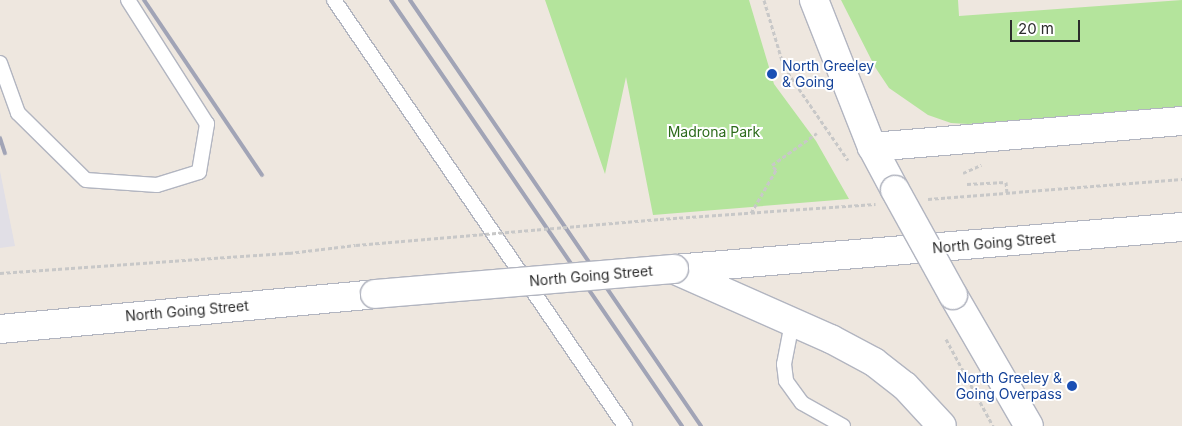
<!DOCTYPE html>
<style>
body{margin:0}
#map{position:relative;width:1182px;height:426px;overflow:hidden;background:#eee7df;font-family:Inter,sans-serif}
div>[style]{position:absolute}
.industrial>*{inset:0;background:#e1dfe6}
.green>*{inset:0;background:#b4e49c}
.path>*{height:3px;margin-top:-1.5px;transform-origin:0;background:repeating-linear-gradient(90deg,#c8c8c8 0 4px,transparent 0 6.5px)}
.roads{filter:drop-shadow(1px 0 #b2b5c0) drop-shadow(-1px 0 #b2b5c0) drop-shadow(0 1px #b2b5c0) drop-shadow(0 -1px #b2b5c0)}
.service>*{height:14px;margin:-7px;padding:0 7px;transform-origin:7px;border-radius:7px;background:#fff}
.secondary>*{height:28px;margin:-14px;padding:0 14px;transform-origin:14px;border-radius:14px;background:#fff}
.rail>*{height:4px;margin:-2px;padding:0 2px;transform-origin:2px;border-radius:2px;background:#a1a4b6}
.path-bridge>*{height:3px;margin-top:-1.5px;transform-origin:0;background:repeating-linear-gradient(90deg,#c8c8c8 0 4px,transparent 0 6.5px)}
.bridges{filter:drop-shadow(1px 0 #b2b5c0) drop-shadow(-1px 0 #b2b5c0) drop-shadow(0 1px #b2b5c0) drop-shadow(0 -1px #b2b5c0)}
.secondary-bridge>*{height:28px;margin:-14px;padding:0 14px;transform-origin:14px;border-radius:14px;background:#fff}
.dots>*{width:14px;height:14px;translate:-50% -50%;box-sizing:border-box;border:2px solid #fff;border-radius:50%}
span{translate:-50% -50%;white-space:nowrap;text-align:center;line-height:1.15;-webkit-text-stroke:4px #fff;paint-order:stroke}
.transit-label{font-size:14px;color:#164399}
.left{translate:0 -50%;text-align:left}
.right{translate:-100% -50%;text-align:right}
.park-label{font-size:14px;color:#2c6b1b}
.street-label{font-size:14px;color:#2c2c2c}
.scale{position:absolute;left:1010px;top:20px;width:70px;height:22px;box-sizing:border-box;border:2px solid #2c2c2c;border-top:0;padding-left:6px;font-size:15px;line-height:18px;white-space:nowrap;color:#2c2c2c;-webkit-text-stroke:4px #fff;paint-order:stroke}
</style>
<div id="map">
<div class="industrial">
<i style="clip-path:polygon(0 171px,15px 246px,0 248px)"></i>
</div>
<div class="green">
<i style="clip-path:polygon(545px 0,749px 0,774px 84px,816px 141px,849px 199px,653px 215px,626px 77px,605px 174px)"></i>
<i style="clip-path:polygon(841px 0,958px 0,959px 16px,1182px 0,1182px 108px,968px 124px,951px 123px,928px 115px,889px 88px,875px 67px)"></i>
</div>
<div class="path">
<i style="left:764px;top:0;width:70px;rotate:73.4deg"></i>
<i style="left:784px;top:67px;width:113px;rotate:55.5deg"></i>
<i style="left:963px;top:173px;width:20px;rotate:-24deg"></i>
<i style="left:967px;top:184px;width:39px;rotate:-3deg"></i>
<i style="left:1006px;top:182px;width:11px;rotate:85deg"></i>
<i style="left:928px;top:199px;width:255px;rotate:-4.5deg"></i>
<i style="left:751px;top:213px;width:50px;rotate:-59.8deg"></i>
<i style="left:776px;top:170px;width:6px;rotate:-129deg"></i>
<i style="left:772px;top:165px;width:55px;rotate:-35.4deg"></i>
<i style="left:660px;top:219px;width:216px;rotate:-4deg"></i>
<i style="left:0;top:273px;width:290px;rotate:-4deg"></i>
<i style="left:289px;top:253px;width:67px;rotate:-6.8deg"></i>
<i style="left:946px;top:339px;width:99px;rotate:61.6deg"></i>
</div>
<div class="roads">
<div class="service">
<i style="left:334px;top:0;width:516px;rotate:55.66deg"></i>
<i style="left:0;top:63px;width:53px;rotate:70.2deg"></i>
<i style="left:18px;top:113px;width:95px;rotate:44.6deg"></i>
<i style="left:86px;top:180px;width:71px;rotate:4deg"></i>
<i style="left:157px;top:185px;width:44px;rotate:-17.2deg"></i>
<i style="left:199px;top:172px;width:49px;rotate:-80.5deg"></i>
<i style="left:207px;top:124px;width:147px;rotate:-122.5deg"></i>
<i style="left:792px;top:323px;width:42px;rotate:101deg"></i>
<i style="left:784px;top:364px;width:17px;rotate:83deg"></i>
<i style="left:786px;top:381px;width:27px;rotate:54deg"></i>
<i style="left:802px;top:403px;width:47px;rotate:29.3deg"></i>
</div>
<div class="secondary">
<i style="left:814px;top:0;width:158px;rotate:68.5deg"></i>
<i style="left:872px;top:147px;width:49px;rotate:61.9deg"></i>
<i style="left:872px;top:147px;width:311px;rotate:-4.8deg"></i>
<i style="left:674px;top:269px;width:510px;rotate:-4.73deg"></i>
<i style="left:675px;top:270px;width:171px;rotate:23.9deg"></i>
<i style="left:831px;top:339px;width:49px;rotate:28.1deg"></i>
<i style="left:874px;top:362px;width:39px;rotate:38deg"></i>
<i style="left:905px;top:386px;width:54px;rotate:47.2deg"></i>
<i style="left:953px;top:295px;width:151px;rotate:59.9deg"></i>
<i style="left:0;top:329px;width:377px;rotate:-5.3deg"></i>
</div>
</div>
<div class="rail">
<i style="left:144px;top:0;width:211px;rotate:56deg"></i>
<i style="left:391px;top:0;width:516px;rotate:55.66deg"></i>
<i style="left:410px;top:0;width:516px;rotate:55.66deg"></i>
<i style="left:0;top:138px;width:16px;rotate:72deg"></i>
</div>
<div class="path-bridge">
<i style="left:356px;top:245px;width:305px;rotate:-4.9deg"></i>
</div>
<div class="bridges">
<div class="secondary-bridge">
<i style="left:895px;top:190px;width:120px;rotate:61.1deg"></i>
<i style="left:375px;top:294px;width:300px;rotate:-4.8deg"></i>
</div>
</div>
<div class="dots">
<i style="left:772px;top:74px;background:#1a4fb4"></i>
<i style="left:1072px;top:386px;background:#1a4fb4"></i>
</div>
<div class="transit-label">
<span class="left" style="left:782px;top:74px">North Greeley<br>&amp; Going</span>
<span class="right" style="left:1062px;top:386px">North Greeley &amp;<br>Going Overpass</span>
</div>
<div class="park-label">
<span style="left:714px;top:132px">Madrona Park</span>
</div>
<div class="street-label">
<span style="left:994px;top:243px;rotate:-5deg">North Going Street</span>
<span style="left:591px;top:276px;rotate:-5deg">North Going Street</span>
<span style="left:187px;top:311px;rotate:-5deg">North Going Street</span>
</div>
<div class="scale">20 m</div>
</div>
